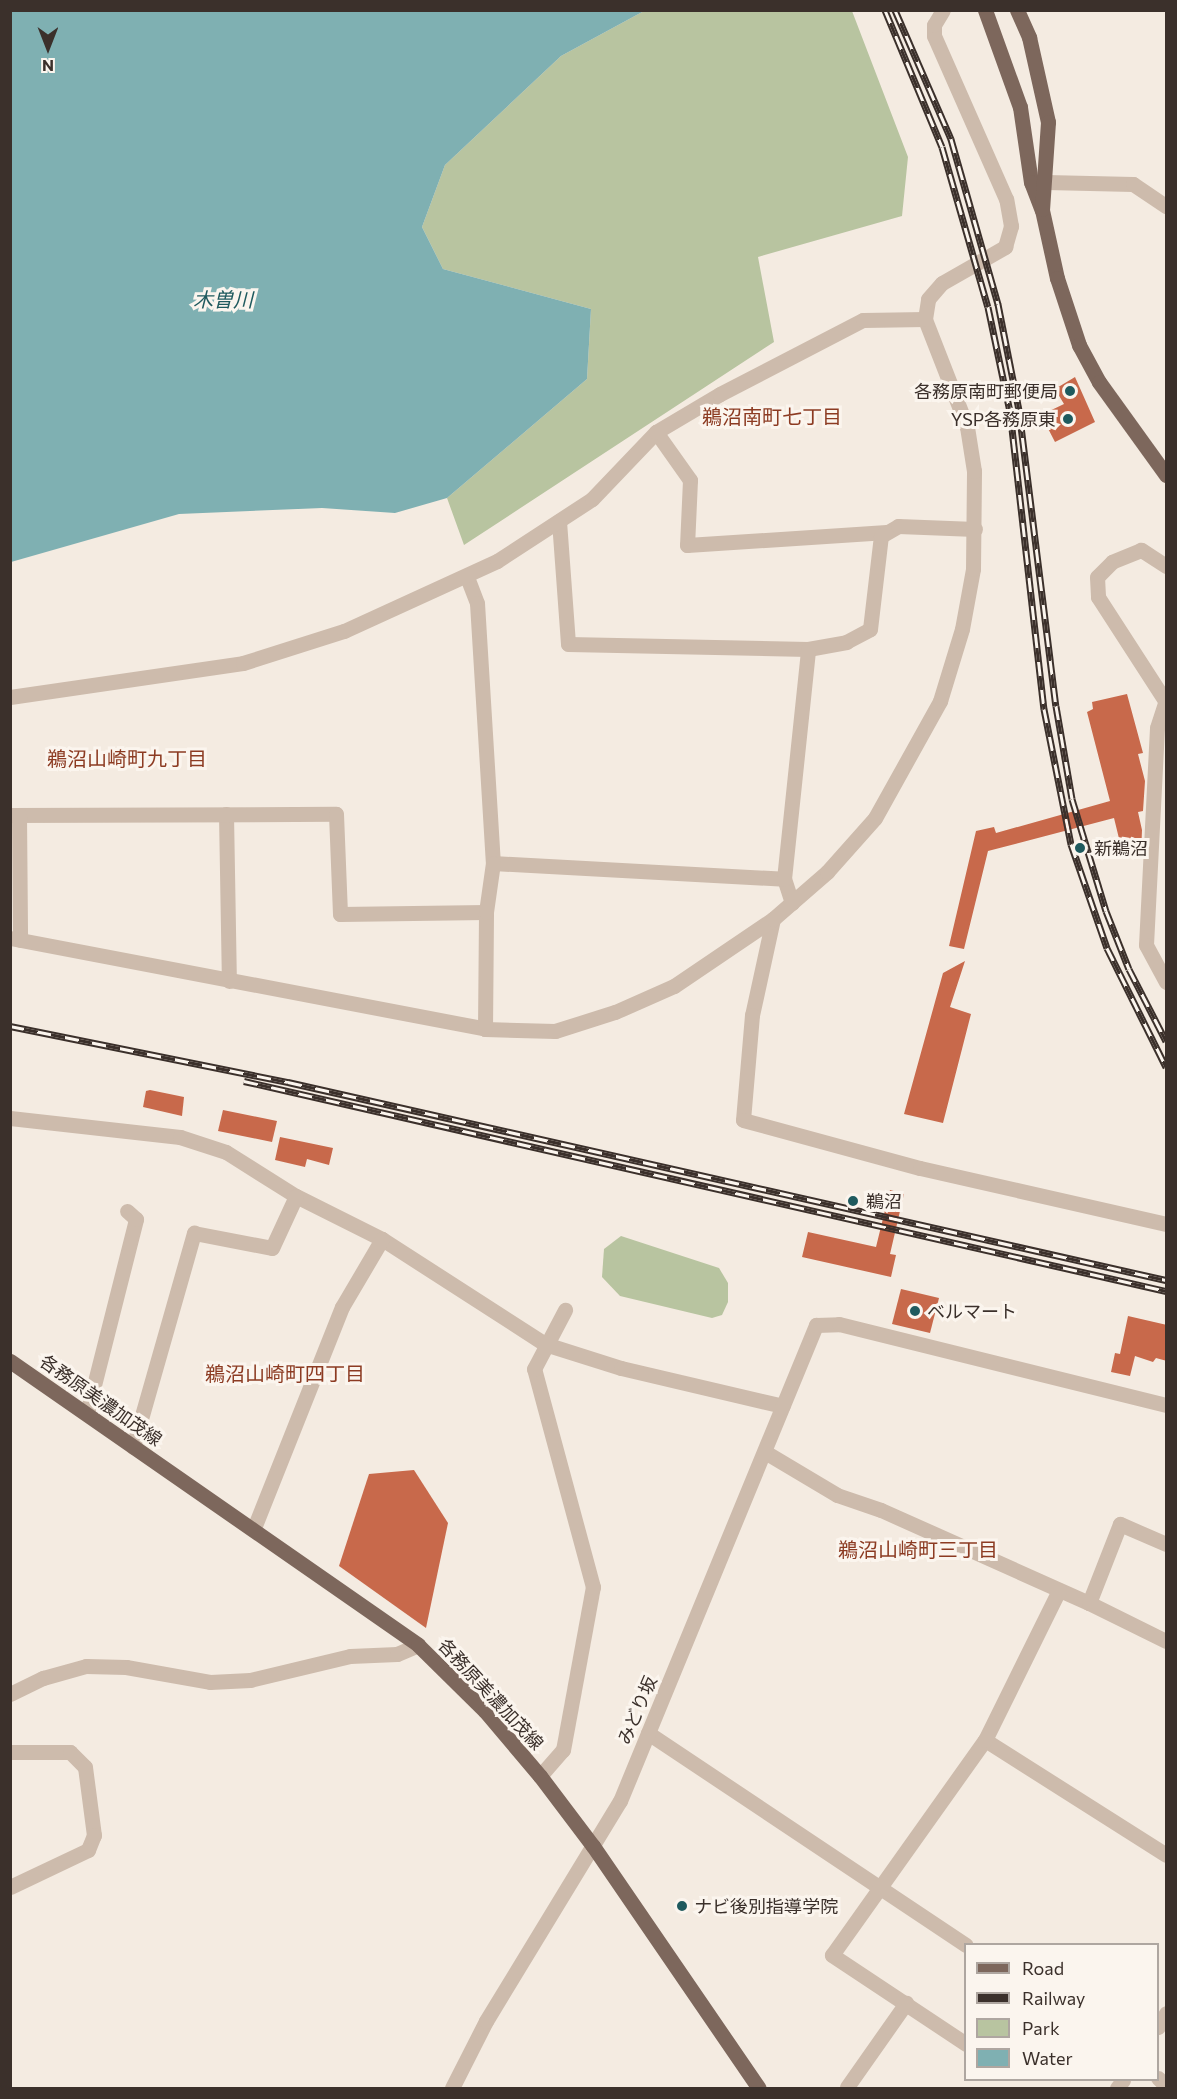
<!DOCTYPE html>
<meta charset="utf-8">
<style>
body{margin:0}
#map{position:relative;width:1177px;height:2099px;overflow:hidden;background:#f4ebe1;font-family:Commissioner,"Noto Sans JP",sans-serif}
div>[style]{position:absolute}
.green>*{inset:0;background:#b8c4a0}
.water>*{inset:0;background:#7fb0b2}
.building>*{inset:0;background:#c8694b}
.minor>*{height:15px;margin:-7.5px;padding:0 7.5px;transform-origin:7.5px;border-radius:7.5px;background:#cdbbac}
.major>*{height:15px;margin:-7.5px;padding:0 7.5px;transform-origin:7.5px;border-radius:7.5px;background:#7d675c}
.rail>*{height:7px;margin-top:-3.5px;transform-origin:0;background:repeating-linear-gradient(90deg,#fbf5ee 0 14px,#3b302b 0 28px);box-sizing:border-box;border-block:2px solid #3b302b}
.dots>*{width:16px;height:16px;translate:-50% -50%;box-sizing:border-box;border:3px solid #fbf5ee;border-radius:50%}
span{translate:-50% -50%;white-space:nowrap;text-align:center;line-height:1.15;-webkit-text-stroke:6px #fbf5ee;paint-order:stroke}
.poi-label{font-size:18px;color:#3b302b}
.right{translate:-100% -50%;text-align:right}
.left{translate:0 -50%;text-align:left}
.street-label{font-size:18px;color:#3b302b}
.water-label{font-size:20px;color:#1f5a5e;font-style:italic}
.neighbourhood-label{font-size:20px;color:#8c3b22}
.frame{position:absolute;inset:0;border:12px solid #3b302b;pointer-events:none}
.legend{position:absolute;left:964px;top:1943px;width:195px;height:138px;box-sizing:border-box;background:#fbf5ee;border:2px solid #aea6a0;margin:0;padding:8px 10px;list-style:none;font-size:18px;color:#3b302b}
.legend li{display:flex;align-items:center;gap:12px;height:30px}
.legend b{width:30px;border:2px solid #aea6a0}
.north{position:absolute;left:18px;top:18px;width:60px;height:60px;-webkit-text-stroke:4px #fbf5ee;paint-order:stroke;rotate:180deg;font-size:16px;font-weight:700;line-height:24px;text-align:center;color:#3b302b}
.north::after{content:'';display:block;margin:auto;width:21px;height:27px;background:#3b302b;clip-path:polygon(50% 0,100% 100%,50% 72%,0 100%)}
</style>
<div id="map">
<div class="green">
<i style="clip-path:polygon(644px 11px,852px 11px,908px 157px,902px 216px,758px 257px,774px 342px,464px 545px,447px 498px,587px 379px,591px 309px,443px 269px,422px 227px,445px 165px,561px 56px)"></i>
<i style="clip-path:polygon(621px 1236px,719px 1268px,728px 1283px,728px 1302px,722px 1315px,712px 1318px,620px 1296px,602px 1277px,604px 1249px)"></i>
</div>
<div class="water">
<i style="clip-path:polygon(11px 10px,644px 11px,561px 56px,445px 165px,422px 227px,443px 269px,591px 309px,587px 379px,447px 498px,395px 513px,322px 508px,179px 514px,11px 562px)"></i>
</div>
<div class="building">
<i style="clip-path:polygon(1075px 377px,1095px 422px,1055px 442px,1041px 415px,1064px 404px,1055px 389px)"></i>
<i style="clip-path:polygon(1127px 694px,1143px 753px,1138px 754px,1145px 781px,1143px 811px,1138px 812px,1142px 830px,1141px 855px,1124px 859px,1114px 818px,988px 851px,964px 949px,949px 946px,976px 831px,994px 827px,996px 833px,1110px 801px,1087px 712px,1093px 709px,1092px 702px)"></i>
<i style="clip-path:polygon(965px 961px,950px 1007px,971px 1014px,943px 1123px,904px 1114px,943px 973px)"></i>
<i style="clip-path:polygon(150px 1090px,184px 1097px,182px 1116px,143px 1107px,146px 1091px)"></i>
<i style="clip-path:polygon(223px 1110px,277px 1121px,272px 1142px,218px 1131px)"></i>
<i style="clip-path:polygon(280px 1137px,333px 1148px,329px 1165px,307px 1159px,305px 1167px,275px 1160px)"></i>
<i style="clip-path:polygon(890px 1190px,904px 1194px,890px 1254px,896px 1255px,891px 1277px,802px 1257px,808px 1232px,876px 1247px)"></i>
<i style="clip-path:polygon(901px 1289px,939px 1298px,930px 1333px,892px 1324px)"></i>
<i style="clip-path:polygon(1128px 1316px,1167px 1325px,1167px 1361px,1156px 1358px,1153px 1362px,1135px 1356px,1130px 1376px,1111px 1372px,1115px 1353px,1120px 1354px)"></i>
<i style="clip-path:polygon(414px 1470px,448px 1523px,426px 1628px,339px 1566px,369px 1474px)"></i>
</div>
<div class="minor">
<i style="left:1046px;top:182px;width:87px;rotate:1.3deg"></i>
<i style="left:1133px;top:184px;width:40px;rotate:34deg"></i>
<i style="left:656px;top:432px;width:59px;rotate:54.7deg"></i>
<i style="left:690px;top:480px;width:65px;rotate:92.6deg"></i>
<i style="left:687px;top:545px;width:200px;rotate:-3.7deg"></i>
<i style="left:559px;top:521px;width:123px;rotate:85.8deg"></i>
<i style="left:568px;top:644px;width:240px;rotate:1.2deg"></i>
<i style="left:808px;top:649px;width:39px;rotate:-10deg"></i>
<i style="left:846px;top:642px;width:27px;rotate:-28deg"></i>
<i style="left:870px;top:629px;width:94px;rotate:-83.3deg"></i>
<i style="left:881px;top:536px;width:20px;rotate:-30deg"></i>
<i style="left:898px;top:526px;width:77px;rotate:2.2deg"></i>
<i style="left:1166px;top:566px;width:30px;rotate:-147deg"></i>
<i style="left:1141px;top:550px;width:31px;rotate:158deg"></i>
<i style="left:1112px;top:562px;width:21px;rotate:135deg"></i>
<i style="left:1097px;top:577px;width:20px;rotate:87deg"></i>
<i style="left:1098px;top:597px;width:125px;rotate:57.1deg"></i>
<i style="left:467px;top:577px;width:28px;rotate:69deg"></i>
<i style="left:477px;top:603px;width:260px;rotate:86.5deg"></i>
<i style="left:493px;top:863px;width:291px;rotate:3.1deg"></i>
<i style="left:10px;top:697px;width:235px;rotate:-8.3deg"></i>
<i style="left:243px;top:663px;width:106px;rotate:-17.6deg"></i>
<i style="left:344px;top:631px;width:168px;rotate:-24.6deg"></i>
<i style="left:497px;top:561px;width:113px;rotate:-33.1deg"></i>
<i style="left:592px;top:499px;width:93px;rotate:-46.3deg"></i>
<i style="left:656px;top:432px;width:74px;rotate:-30.7deg"></i>
<i style="left:720px;top:394px;width:161px;rotate:-27.4deg"></i>
<i style="left:863px;top:320px;width:62px;rotate:-0.9deg"></i>
<i style="left:1166px;top:700px;width:29px;rotate:108deg"></i>
<i style="left:1157px;top:728px;width:217px;rotate:92.9deg"></i>
<i style="left:1146px;top:945px;width:42px;rotate:61.6deg"></i>
<i style="left:226px;top:814px;width:167px;rotate:89deg"></i>
<i style="left:10px;top:815px;width:326px;rotate:-0.2deg"></i>
<i style="left:336px;top:814px;width:100px;rotate:87.7deg"></i>
<i style="left:340px;top:914px;width:146px;rotate:-0.8deg"></i>
<i style="left:19px;top:815px;width:125px;rotate:89.5deg"></i>
<i style="left:792px;top:903px;width:25px;rotate:-108deg"></i>
<i style="left:784px;top:879px;width:231px;rotate:-84deg"></i>
<i style="left:773px;top:919px;width:98px;rotate:102.3deg"></i>
<i style="left:752px;top:1015px;width:105px;rotate:94.9deg"></i>
<i style="left:743px;top:1120px;width:183px;rotate:15.2deg"></i>
<i style="left:920px;top:1168px;width:252px;rotate:12.8deg"></i>
<i style="left:10px;top:938px;width:484px;rotate:10.8deg"></i>
<i style="left:485px;top:1029px;width:70px;rotate:1.6deg"></i>
<i style="left:555px;top:1031px;width:63px;rotate:-17.6deg"></i>
<i style="left:615px;top:1012px;width:64px;rotate:-23.8deg"></i>
<i style="left:674px;top:986px;width:120px;rotate:-34.1deg"></i>
<i style="left:773px;top:919px;width:72px;rotate:-41deg"></i>
<i style="left:827px;top:872px;width:72px;rotate:-48.4deg"></i>
<i style="left:875px;top:818px;width:134px;rotate:-60.9deg"></i>
<i style="left:940px;top:701px;width:75px;rotate:-73deg"></i>
<i style="left:962px;top:629px;width:61px;rotate:-79.6deg"></i>
<i style="left:973px;top:569px;width:98px;rotate:-89.4deg"></i>
<i style="left:974px;top:471px;width:45px;rotate:-99deg"></i>
<i style="left:967px;top:427px;width:116px;rotate:-111.3deg"></i>
<i style="left:925px;top:319px;width:20px;rotate:-81deg"></i>
<i style="left:928px;top:299px;width:21px;rotate:-49deg"></i>
<i style="left:942px;top:283px;width:73px;rotate:-29.7deg"></i>
<i style="left:1005px;top:247px;width:22px;rotate:-74deg"></i>
<i style="left:1011px;top:226px;width:27px;rotate:-100deg"></i>
<i style="left:1006px;top:199px;width:178px;rotate:-113.8deg"></i>
<i style="left:934px;top:36px;width:11px;rotate:-90deg"></i>
<i style="left:934px;top:25px;width:17px;rotate:-59deg"></i>
<i style="left:485px;top:1029px;width:117px;rotate:-89.5deg"></i>
<i style="left:486px;top:912px;width:49px;rotate:-81.9deg"></i>
<i style="left:10px;top:1118px;width:171px;rotate:6.4deg"></i>
<i style="left:180px;top:1137px;width:48px;rotate:18.1deg"></i>
<i style="left:226px;top:1152px;width:83px;rotate:32.2deg"></i>
<i style="left:296px;top:1196px;width:96px;rotate:26.6deg"></i>
<i style="left:382px;top:1239px;width:194px;rotate:32.8deg"></i>
<i style="left:545px;top:1344px;width:80px;rotate:17.5deg"></i>
<i style="left:621px;top:1368px;width:166px;rotate:13.2deg"></i>
<i style="left:87px;top:1413px;width:200px;rotate:-75.8deg"></i>
<i style="left:136px;top:1219px;width:12px;rotate:-138deg"></i>
<i style="left:133px;top:1447px;width:223px;rotate:-74.1deg"></i>
<i style="left:194px;top:1233px;width:79px;rotate:10.9deg"></i>
<i style="left:272px;top:1248px;width:57px;rotate:-65.2deg"></i>
<i style="left:765px;top:1452px;width:84px;rotate:30.8deg"></i>
<i style="left:837px;top:1495px;width:46px;rotate:18.8deg"></i>
<i style="left:881px;top:1510px;width:228px;rotate:24.1deg"></i>
<i style="left:1089px;top:1603px;width:85px;rotate:-68.6deg"></i>
<i style="left:1120px;top:1524px;width:50px;rotate:23.5deg"></i>
<i style="left:254px;top:1528px;width:238px;rotate:-68.3deg"></i>
<i style="left:342px;top:1307px;width:79px;rotate:-59.5deg"></i>
<i style="left:1089px;top:1603px;width:86px;rotate:26.3deg"></i>
<i style="left:10px;top:1694px;width:37px;rotate:-26deg"></i>
<i style="left:43px;top:1678px;width:45px;rotate:-15.6deg"></i>
<i style="left:86px;top:1666px;width:40px;rotate:1.4deg"></i>
<i style="left:126px;top:1667px;width:85px;rotate:10.1deg"></i>
<i style="left:210px;top:1682px;width:40px;rotate:-2.9deg"></i>
<i style="left:250px;top:1680px;width:103px;rotate:-13.5deg"></i>
<i style="left:350px;top:1656px;width:47px;rotate:-2.4deg"></i>
<i style="left:397px;top:1654px;width:23px;rotate:-23deg"></i>
<i style="left:648px;top:1733px;width:382px;rotate:33.7deg"></i>
<i style="left:985px;top:1740px;width:214px;rotate:32.4deg"></i>
<i style="left:10px;top:1752px;width:60px"></i>
<i style="left:70px;top:1752px;width:21px;rotate:45deg"></i>
<i style="left:85px;top:1767px;width:69px;rotate:82.5deg"></i>
<i style="left:94px;top:1835px;width:16px;rotate:112deg"></i>
<i style="left:88px;top:1850px;width:86px;rotate:154.6deg"></i>
<i style="left:540px;top:1776px;width:35px;rotate:-49deg"></i>
<i style="left:563px;top:1750px;width:166px;rotate:-79.6deg"></i>
<i style="left:593px;top:1587px;width:226px;rotate:-105.1deg"></i>
<i style="left:534px;top:1369px;width:67px;rotate:-62.3deg"></i>
<i style="left:1158px;top:2027px;width:16px;rotate:-60deg"></i>
<i style="left:966px;top:2044px;width:161px;rotate:-146.4deg"></i>
<i style="left:832px;top:1955px;width:264px;rotate:-54.6deg"></i>
<i style="left:985px;top:1740px;width:167px;rotate:-63.7deg"></i>
<i style="left:1158px;top:2078px;width:11px;rotate:45deg"></i>
<i style="left:847px;top:2087px;width:103px;rotate:-54.9deg"></i>
<i style="left:452px;top:2088px;width:75px;rotate:-63.1deg"></i>
<i style="left:486px;top:2021px;width:258px;rotate:-58.7deg"></i>
<i style="left:620px;top:1801px;width:515px;rotate:-67.62deg"></i>
<i style="left:816px;top:1325px;width:23px;rotate:-2deg"></i>
<i style="left:839px;top:1324px;width:337px;rotate:13.9deg"></i>
<i style="left:1117px;top:2088px;width:10px;rotate:-53deg"></i>
</div>
<div class="major">
<i style="left:985px;top:10px;width:103px;rotate:70.2deg"></i>
<i style="left:1020px;top:107px;width:76px;rotate:81.7deg"></i>
<i style="left:1031px;top:182px;width:30px;rotate:69deg"></i>
<i style="left:1042px;top:210px;width:70px;rotate:77.6deg"></i>
<i style="left:1057px;top:278px;width:71px;rotate:71.8deg"></i>
<i style="left:1079px;top:345px;width:42px;rotate:61.6deg"></i>
<i style="left:1099px;top:382px;width:115px;rotate:54.2deg"></i>
<i style="left:1017px;top:10px;width:30px;rotate:66deg"></i>
<i style="left:1029px;top:37px;width:87px;rotate:77.4deg"></i>
<i style="left:1048px;top:122px;width:87px;rotate:93.9deg"></i>
<i style="left:10px;top:1361px;width:497px;rotate:34.8deg"></i>
<i style="left:418px;top:1645px;width:94px;rotate:44.6deg"></i>
<i style="left:485px;top:1711px;width:85px;rotate:49.8deg"></i>
<i style="left:540px;top:1776px;width:88px;rotate:52.9deg"></i>
<i style="left:593px;top:1846px;width:293px;rotate:55.6deg"></i>
</div>
<div class="rail">
<i style="left:885px;top:10px;width:148px;rotate:67.4deg"></i>
<i style="left:942px;top:147px;width:166px;rotate:74deg"></i>
<i style="left:988px;top:307px;width:106px;rotate:78.1deg"></i>
<i style="left:1010px;top:411px;width:300px;rotate:83.5deg"></i>
<i style="left:1044px;top:709px;width:138px;rotate:78.7deg"></i>
<i style="left:1071px;top:844px;width:110px;rotate:70.9deg"></i>
<i style="left:1107px;top:948px;width:133px;rotate:63.6deg"></i>
<i style="left:895px;top:10px;width:141px;rotate:66.5deg"></i>
<i style="left:951px;top:139px;width:172px;rotate:74.1deg"></i>
<i style="left:998px;top:304px;width:108px;rotate:78.8deg"></i>
<i style="left:1019px;top:410px;width:298px;rotate:82.9deg"></i>
<i style="left:1056px;top:706px;width:94px;rotate:80.2deg"></i>
<i style="left:1072px;top:799px;width:117px;rotate:73.1deg"></i>
<i style="left:1106px;top:911px;width:62px;rotate:68.4deg"></i>
<i style="left:1129px;top:969px;width:81px;rotate:62.8deg"></i>
<i style="left:10px;top:1026px;width:284px;rotate:11.4deg"></i>
<i style="left:288px;top:1082px;width:900px;rotate:12.71deg"></i>
<i style="left:244px;top:1081px;width:946px;rotate:12.83deg"></i>
</div>
<div class="dots">
<i style="left:1070px;top:391px;background:#1f5a5e"></i>
<i style="left:1068px;top:419px;background:#1f5a5e"></i>
<i style="left:1080px;top:848px;background:#1f5a5e"></i>
<i style="left:853px;top:1201px;background:#1f5a5e"></i>
<i style="left:915px;top:1311px;background:#1f5a5e"></i>
<i style="left:682px;top:1906px;background:#1f5a5e"></i>
</div>
<div class="poi-label">
<span class="right" style="left:1058px;top:391px">各務原南町郵便局</span>
<span class="right" style="left:1056px;top:419px">YSP各務原東</span>
<span class="left" style="left:1094px;top:848px">新鵜沼</span>
<span class="left" style="left:866px;top:1201px">鵜沼</span>
<span class="left" style="left:927px;top:1311px">ベルマート</span>
<span class="left" style="left:694px;top:1906px">ナビ後別指導学院</span>
</div>
<div class="street-label">
<span style="left:101px;top:1400px;rotate:35deg">各務原美濃加茂線</span>
<span style="left:491px;top:1694px;rotate:47deg">各務原美濃加茂線</span>
<span style="left:637px;top:1710px;rotate:-67deg">みどり坂</span>
</div>
<div class="water-label">
<span style="left:223px;top:299px">木曽川</span>
</div>
<div class="neighbourhood-label">
<span style="left:772px;top:416px">鵜沼南町七丁目</span>
<span style="left:127px;top:758px">鵜沼山崎町九丁目</span>
<span style="left:285px;top:1373px">鵜沼山崎町四丁目</span>
<span style="left:918px;top:1549px">鵜沼山崎町三丁目</span>
</div>
<div class="frame"></div>
<ul class="legend">
<li><b style="height:8px;background:#7d675c"></b>Road</li>
<li><b style="height:8px;background:#3b302b"></b>Railway</li>
<li><b style="height:16px;background:#b8c4a0"></b>Park</li>
<li><b style="height:16px;background:#7fb0b2"></b>Water</li>
</ul>
<div class="north">N</div>
</div>
